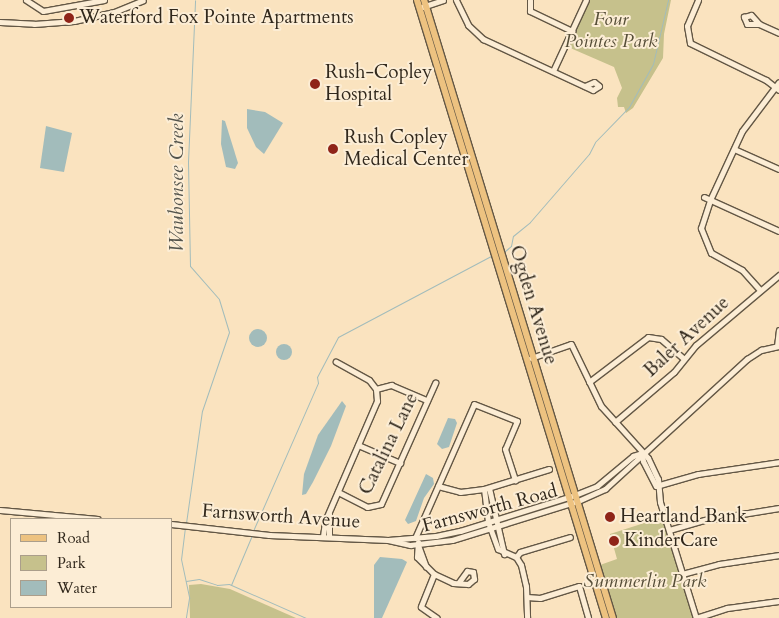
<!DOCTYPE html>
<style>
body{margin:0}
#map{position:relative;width:779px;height:618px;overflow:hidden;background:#fae3bf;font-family:Cardo,serif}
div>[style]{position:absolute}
.green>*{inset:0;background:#c6c18c}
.water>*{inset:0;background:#a2bcbb}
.round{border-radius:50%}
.stream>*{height:1px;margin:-0.5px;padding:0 0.5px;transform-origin:0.5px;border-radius:0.5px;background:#a2bcbb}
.roads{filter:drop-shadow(1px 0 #635745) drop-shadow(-1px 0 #635745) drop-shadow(0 1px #635745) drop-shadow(0 -1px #635745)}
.minor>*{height:5px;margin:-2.5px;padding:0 2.5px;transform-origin:2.5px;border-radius:2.5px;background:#fcedd5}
.major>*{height:6px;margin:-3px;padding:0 3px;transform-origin:3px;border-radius:3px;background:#edc280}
.dots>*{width:14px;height:14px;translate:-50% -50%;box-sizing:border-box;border:2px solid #fcedd5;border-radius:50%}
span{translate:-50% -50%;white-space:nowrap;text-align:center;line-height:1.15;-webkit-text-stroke:4px #fcedd5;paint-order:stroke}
.poi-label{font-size:19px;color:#31281c}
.left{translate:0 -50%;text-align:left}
.park-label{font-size:19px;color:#564e38;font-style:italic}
.street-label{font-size:19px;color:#31281c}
.water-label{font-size:20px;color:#53544c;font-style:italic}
.legend{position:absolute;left:10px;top:518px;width:162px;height:90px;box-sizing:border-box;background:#fcedd5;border:1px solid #ab9e8b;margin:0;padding:6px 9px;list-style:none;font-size:15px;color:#31281c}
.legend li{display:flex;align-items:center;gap:10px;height:25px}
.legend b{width:25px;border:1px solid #ab9e8b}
</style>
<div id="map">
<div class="green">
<i style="clip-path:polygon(589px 0,671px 0,664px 34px,663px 58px,633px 108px,626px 113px,624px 107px,618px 107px,617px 98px,622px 88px,614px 67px,568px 47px)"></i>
<i style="clip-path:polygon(663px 517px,695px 618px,616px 618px,600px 565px,617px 559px,610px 534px)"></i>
<i style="clip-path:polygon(201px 584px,230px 589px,296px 618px,190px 618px,189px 585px)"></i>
</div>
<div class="water">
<i style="clip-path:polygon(247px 109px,265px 112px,283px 123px,264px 154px,256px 147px,247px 128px)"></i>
<i style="clip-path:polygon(222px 120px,225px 121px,238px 163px,235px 169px,226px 167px,221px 144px)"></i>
<i style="clip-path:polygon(46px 126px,72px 133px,64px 172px,40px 168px)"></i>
<i class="round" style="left:249px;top:329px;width:18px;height:18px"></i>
<i class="round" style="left:276px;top:344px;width:16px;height:16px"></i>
<i style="clip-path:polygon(342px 401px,346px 406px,331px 446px,313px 482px,306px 494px,302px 495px,304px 474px,318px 435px)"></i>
<i style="clip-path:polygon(448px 418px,455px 419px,457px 423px,449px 447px,442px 449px,437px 444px)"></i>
<i style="clip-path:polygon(426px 474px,433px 478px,434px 484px,424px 498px,416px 521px,408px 524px,405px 520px)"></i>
<i style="clip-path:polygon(380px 557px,402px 559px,407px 562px,382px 618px,374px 618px,374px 565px)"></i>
</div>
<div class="stream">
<i style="left:505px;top:251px;width:8px;rotate:-40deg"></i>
<i style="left:511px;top:246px;width:10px;rotate:-79deg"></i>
<i style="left:513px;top:236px;width:22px;rotate:-39deg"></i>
<i style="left:530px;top:222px;width:90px;rotate:-49.1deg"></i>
<i style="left:589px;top:154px;width:13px;rotate:-63deg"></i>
<i style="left:595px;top:142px;width:49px;rotate:-45.8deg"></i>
<i style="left:629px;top:107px;width:49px;rotate:-60.8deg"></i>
<i style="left:653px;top:64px;width:66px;rotate:-76.8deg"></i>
<i style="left:186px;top:523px;width:113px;rotate:-81.9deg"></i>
<i style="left:202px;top:411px;width:83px;rotate:-71.1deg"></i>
<i style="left:229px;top:332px;width:34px;rotate:-107deg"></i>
<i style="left:219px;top:299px;width:44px;rotate:-131.3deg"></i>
<i style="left:190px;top:266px;width:104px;rotate:-91.1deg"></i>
<i style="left:188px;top:162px;width:162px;rotate:-87.5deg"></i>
<i style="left:185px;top:527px;width:32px;rotate:97deg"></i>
<i style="left:181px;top:559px;width:40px;rotate:78deg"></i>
<i style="left:189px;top:598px;width:20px;rotate:99deg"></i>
<i style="left:253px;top:531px;width:162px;rotate:-66.3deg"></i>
<i style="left:318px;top:383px;width:6px;rotate:-99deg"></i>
<i style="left:317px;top:377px;width:45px;rotate:-62.3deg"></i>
<i style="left:338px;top:337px;width:173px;rotate:-27.9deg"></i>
<i style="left:186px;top:581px;width:13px;rotate:-9deg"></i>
<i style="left:199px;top:579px;width:19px;rotate:18deg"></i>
<i style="left:217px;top:585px;width:12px;rotate:-5deg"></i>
<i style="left:229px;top:584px;width:84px;rotate:23.8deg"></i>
<i style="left:231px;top:585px;width:54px;rotate:-67.2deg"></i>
</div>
<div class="roads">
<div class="minor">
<i style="left:26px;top:0;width:20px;rotate:33deg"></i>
<i style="left:43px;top:11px;width:62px;rotate:-10.2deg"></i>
<i style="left:456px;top:0;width:28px;rotate:64deg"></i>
<i style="left:468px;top:25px;width:21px;rotate:43deg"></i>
<i style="left:483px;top:39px;width:121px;rotate:24.9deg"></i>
<i style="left:593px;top:90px;width:7px;rotate:-34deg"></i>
<i style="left:599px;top:86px;width:6px;rotate:-141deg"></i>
<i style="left:594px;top:82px;width:10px;rotate:156deg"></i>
<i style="left:530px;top:0;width:11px;rotate:90deg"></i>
<i style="left:530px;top:11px;width:47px;rotate:25.5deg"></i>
<i style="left:698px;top:0;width:28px;rotate:113deg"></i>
<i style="left:687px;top:26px;width:17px;rotate:80deg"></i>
<i style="left:690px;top:43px;width:85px;rotate:26deg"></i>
<i style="left:766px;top:80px;width:16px;rotate:38deg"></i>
<i style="left:422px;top:7px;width:22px;rotate:-18deg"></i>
<i style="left:0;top:22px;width:34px;rotate:3deg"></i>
<i style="left:34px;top:24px;width:40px;rotate:-4.3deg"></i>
<i style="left:74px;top:21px;width:41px;rotate:-12.7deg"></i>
<i style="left:114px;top:12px;width:31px;rotate:-22deg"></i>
<i style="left:759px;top:24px;width:12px;rotate:180deg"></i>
<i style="left:747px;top:24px;width:8px;rotate:-113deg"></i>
<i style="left:744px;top:17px;width:7px;rotate:-16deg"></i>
<i style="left:751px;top:15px;width:12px;rotate:48deg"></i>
<i style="left:759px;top:24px;width:22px;rotate:24deg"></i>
<i style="left:553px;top:71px;width:78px;rotate:-65.1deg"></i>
<i style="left:734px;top:149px;width:49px;rotate:24deg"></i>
<i style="left:704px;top:197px;width:82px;rotate:24.4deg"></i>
<i style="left:760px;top:290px;width:27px;rotate:-132deg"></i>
<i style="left:742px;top:270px;width:35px;rotate:-151deg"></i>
<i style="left:711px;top:253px;width:27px;rotate:-112deg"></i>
<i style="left:701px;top:228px;width:29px;rotate:-72deg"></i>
<i style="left:710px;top:200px;width:76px;rotate:-65.1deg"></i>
<i style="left:742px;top:131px;width:61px;rotate:-52.9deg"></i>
<i style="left:777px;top:346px;width:16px;rotate:-83deg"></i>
<i style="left:531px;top:358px;width:42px;rotate:-19.3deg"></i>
<i style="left:571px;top:344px;width:69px;rotate:64.2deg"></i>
<i style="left:601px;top:406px;width:70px;rotate:47.9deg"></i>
<i style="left:648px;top:458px;width:23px;rotate:65deg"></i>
<i style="left:658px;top:479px;width:23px;rotate:85deg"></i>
<i style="left:660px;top:502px;width:121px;rotate:72.8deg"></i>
<i style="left:589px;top:382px;width:74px;rotate:-37.3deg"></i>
<i style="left:648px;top:337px;width:13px;rotate:9deg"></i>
<i style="left:661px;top:339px;width:30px;rotate:41deg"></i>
<i style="left:376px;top:389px;width:16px;rotate:-15deg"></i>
<i style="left:391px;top:385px;width:39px;rotate:23deg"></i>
<i style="left:615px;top:422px;width:77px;rotate:-40.3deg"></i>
<i style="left:674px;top:372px;width:35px;rotate:-51deg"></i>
<i style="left:696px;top:345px;width:109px;rotate:-40.1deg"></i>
<i style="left:358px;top:445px;width:46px;rotate:23.2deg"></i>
<i style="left:642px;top:453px;width:8px;rotate:83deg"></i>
<i style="left:643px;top:461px;width:28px;rotate:63deg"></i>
<i style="left:438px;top:486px;width:23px;rotate:15deg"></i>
<i style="left:460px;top:492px;width:24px;rotate:-7deg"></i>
<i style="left:484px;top:489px;width:68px;rotate:-17.1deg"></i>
<i style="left:656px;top:486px;width:44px;rotate:-15.9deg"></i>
<i style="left:698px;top:474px;width:82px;rotate:-8.4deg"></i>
<i style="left:489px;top:488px;width:68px;rotate:77.2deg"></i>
<i style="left:484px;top:489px;width:33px;rotate:83deg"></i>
<i style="left:488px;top:522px;width:29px;rotate:70deg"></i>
<i style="left:498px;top:549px;width:20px;rotate:24deg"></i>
<i style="left:516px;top:557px;width:9px;rotate:58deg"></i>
<i style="left:521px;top:565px;width:22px;rotate:77deg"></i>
<i style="left:526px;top:586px;width:32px;rotate:88deg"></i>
<i style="left:338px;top:492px;width:33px;rotate:27deg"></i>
<i style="left:367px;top:507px;width:14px;rotate:-12deg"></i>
<i style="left:381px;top:504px;width:133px;rotate:-65.9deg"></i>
<i style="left:0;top:510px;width:98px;rotate:5.2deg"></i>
<i style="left:329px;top:514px;width:22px;rotate:90deg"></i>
<i style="left:171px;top:524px;width:99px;rotate:6.4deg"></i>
<i style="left:269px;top:535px;width:119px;rotate:2.4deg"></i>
<i style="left:388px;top:540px;width:23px;rotate:13deg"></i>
<i style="left:410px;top:545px;width:42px;rotate:-6.8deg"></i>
<i style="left:452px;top:540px;width:132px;rotate:-17.2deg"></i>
<i style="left:578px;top:501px;width:30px;rotate:-24deg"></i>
<i style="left:605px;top:489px;width:193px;rotate:-42.5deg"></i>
<i style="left:747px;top:359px;width:17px;rotate:-33deg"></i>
<i style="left:761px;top:350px;width:18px;rotate:-13deg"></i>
<i style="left:669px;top:530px;width:37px;rotate:-16deg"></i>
<i style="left:705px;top:520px;width:75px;rotate:-9.2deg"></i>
<i style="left:323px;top:536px;width:15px;rotate:-82deg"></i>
<i style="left:325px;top:521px;width:131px;rotate:-66.6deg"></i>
<i style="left:377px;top:401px;width:12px;rotate:-95deg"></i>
<i style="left:376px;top:389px;width:11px;rotate:-128deg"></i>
<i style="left:369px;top:380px;width:38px;rotate:-151deg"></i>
<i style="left:415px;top:538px;width:146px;rotate:-66.2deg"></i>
<i style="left:474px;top:404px;width:46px;rotate:21.6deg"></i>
<i style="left:517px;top:421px;width:30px;rotate:113deg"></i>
<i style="left:505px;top:449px;width:33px;rotate:72deg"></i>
<i style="left:388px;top:540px;width:48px;rotate:-4.8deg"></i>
<i style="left:436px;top:536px;width:25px;rotate:-12deg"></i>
<i style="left:460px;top:531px;width:121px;rotate:-17.4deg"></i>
<i style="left:575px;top:495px;width:24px;rotate:-22deg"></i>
<i style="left:597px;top:486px;width:47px;rotate:-39.8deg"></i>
<i style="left:633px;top:456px;width:9px;rotate:-18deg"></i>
<i style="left:418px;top:542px;width:15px;rotate:94deg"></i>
<i style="left:417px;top:557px;width:24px;rotate:45deg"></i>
<i style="left:434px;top:574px;width:21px;rotate:25deg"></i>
<i style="left:453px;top:583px;width:15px;rotate:4deg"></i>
<i style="left:468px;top:584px;width:8px;rotate:-40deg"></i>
<i style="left:474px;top:579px;width:7px;rotate:-98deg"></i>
<i style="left:473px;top:572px;width:6px;rotate:-171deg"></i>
<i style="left:467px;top:571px;width:14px;rotate:126deg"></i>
<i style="left:418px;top:545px;width:23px;rotate:70deg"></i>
<i style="left:516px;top:557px;width:6px;rotate:-51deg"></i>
<i style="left:520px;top:552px;width:52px;rotate:-16.7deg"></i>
<i style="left:434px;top:574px;width:35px;rotate:112deg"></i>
<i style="left:421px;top:607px;width:19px;rotate:35deg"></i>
<i style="left:682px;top:574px;width:38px;rotate:-15deg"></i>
<i style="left:719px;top:564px;width:61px;rotate:-8.5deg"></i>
<i style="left:527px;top:597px;width:13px;rotate:4deg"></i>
<i style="left:540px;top:598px;width:41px;rotate:-17.1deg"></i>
<i style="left:579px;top:586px;width:33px;rotate:74deg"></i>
<i style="left:696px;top:618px;width:33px;rotate:-18deg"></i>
<i style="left:727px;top:608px;width:52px;rotate:-7.7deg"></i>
</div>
<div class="major">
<i style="left:417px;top:0;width:646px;rotate:73deg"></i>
<i style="left:424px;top:0;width:646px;rotate:73deg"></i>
</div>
</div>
<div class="dots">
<i style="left:69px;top:18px;background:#8f2418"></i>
<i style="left:315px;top:84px;background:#8f2418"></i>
<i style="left:333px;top:149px;background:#8f2418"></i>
<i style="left:610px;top:517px;background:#8f2418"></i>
<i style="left:614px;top:541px;background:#8f2418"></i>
</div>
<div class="poi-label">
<span class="left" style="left:79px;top:18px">Waterford Fox Pointe Apartments</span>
<span class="left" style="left:325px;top:84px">Rush-Copley<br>Hospital</span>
<span class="left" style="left:344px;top:149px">Rush Copley<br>Medical Center</span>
<span class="left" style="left:620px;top:517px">Heartland Bank</span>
<span class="left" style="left:624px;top:541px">KinderCare</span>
</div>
<div class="park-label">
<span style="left:611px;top:31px">Four<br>Pointes Park</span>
<span style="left:645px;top:582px">Summerlin Park</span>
</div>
<div class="street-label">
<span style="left:533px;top:305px;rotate:73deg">Ogden Avenue</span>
<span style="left:687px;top:337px;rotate:-43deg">Baler Avenue</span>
<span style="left:389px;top:444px;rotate:-64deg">Catalina Lane</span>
<span style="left:490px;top:509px;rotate:-15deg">Farnsworth Road</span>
<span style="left:281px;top:517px;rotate:4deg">Farnsworth Avenue</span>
</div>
<div class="water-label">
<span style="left:176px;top:183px;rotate:-90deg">Waubonsee Creek</span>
</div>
<ul class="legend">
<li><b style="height:6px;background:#edc280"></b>Road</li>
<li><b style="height:14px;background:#c6c18c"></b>Park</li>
<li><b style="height:14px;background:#a2bcbb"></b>Water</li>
</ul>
</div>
